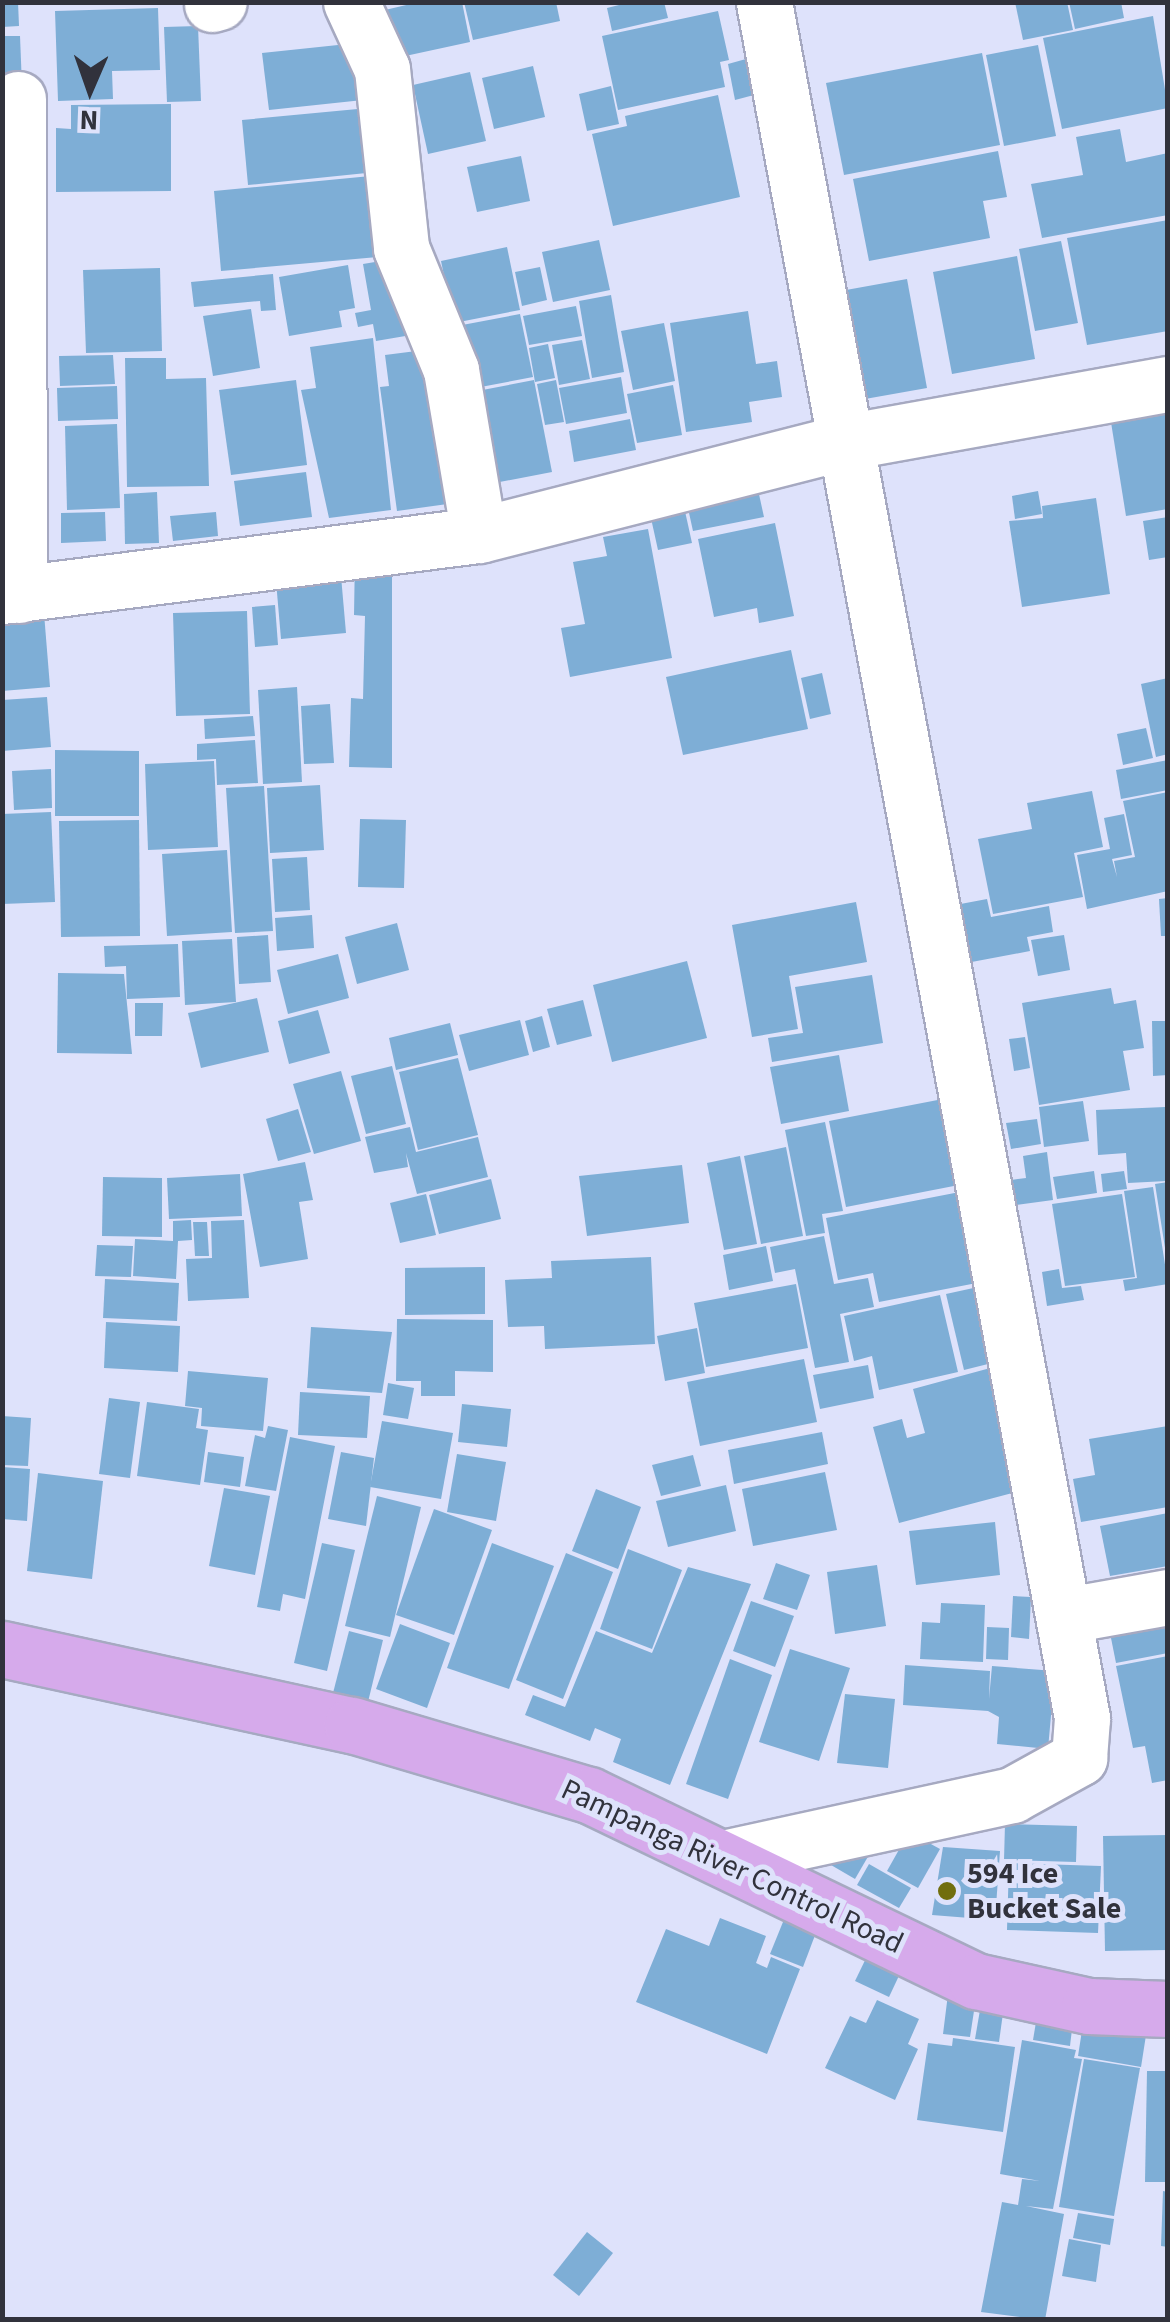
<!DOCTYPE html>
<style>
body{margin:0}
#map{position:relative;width:1170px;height:2322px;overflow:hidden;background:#dee2fb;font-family:"Source Sans 3",sans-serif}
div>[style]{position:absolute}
.building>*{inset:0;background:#7eaed6}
.roads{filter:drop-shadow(2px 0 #a6a9c1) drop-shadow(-2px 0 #a6a9c1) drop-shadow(0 2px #a6a9c1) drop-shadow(0 -2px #a6a9c1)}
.minor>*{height:55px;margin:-27.5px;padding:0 27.5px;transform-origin:27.5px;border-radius:27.5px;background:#fff}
.major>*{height:55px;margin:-27.5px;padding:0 27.5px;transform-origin:27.5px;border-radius:27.5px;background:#d6aaeb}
.dots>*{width:28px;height:28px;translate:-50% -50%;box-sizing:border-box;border:5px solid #dee2fb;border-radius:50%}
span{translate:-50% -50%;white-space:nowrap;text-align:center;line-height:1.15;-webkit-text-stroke:10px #dee2fb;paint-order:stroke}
.street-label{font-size:30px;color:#31323c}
.poi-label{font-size:30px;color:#31323c;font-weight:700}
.left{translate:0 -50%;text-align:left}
.frame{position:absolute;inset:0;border:5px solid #31323c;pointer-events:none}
.north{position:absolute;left:40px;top:40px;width:100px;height:100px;-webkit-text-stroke:8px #dee2fb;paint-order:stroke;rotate:182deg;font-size:28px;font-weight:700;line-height:40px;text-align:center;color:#31323c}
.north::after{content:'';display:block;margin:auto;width:35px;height:45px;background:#31323c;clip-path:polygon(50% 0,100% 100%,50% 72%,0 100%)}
</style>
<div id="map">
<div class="building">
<i style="clip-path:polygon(2px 2px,18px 2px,19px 26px,2px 27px)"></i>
<i style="clip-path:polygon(419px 2px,462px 2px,470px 42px,396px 58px,385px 10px)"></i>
<i style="clip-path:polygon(464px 2px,556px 2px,560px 21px,473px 40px)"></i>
<i style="clip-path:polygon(631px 2px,664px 2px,668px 18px,612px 31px,607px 8px)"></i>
<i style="clip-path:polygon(1015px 2px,1067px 2px,1073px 30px,1023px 40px)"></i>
<i style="clip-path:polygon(1069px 2px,1121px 2px,1124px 18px,1075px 29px)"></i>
<i style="clip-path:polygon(158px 8px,160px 70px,112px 71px,113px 99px,58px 101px,55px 11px)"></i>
<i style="clip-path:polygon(718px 11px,729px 60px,720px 62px,725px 87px,618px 110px,602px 36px)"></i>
<i style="clip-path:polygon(1153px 16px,1168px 108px,1062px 129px,1043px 38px)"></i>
<i style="clip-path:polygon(198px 26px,201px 101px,167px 102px,164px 27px)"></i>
<i style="clip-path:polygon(2px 36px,20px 36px,22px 86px,2px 88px)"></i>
<i style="clip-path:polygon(357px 43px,363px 100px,269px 110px,262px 53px)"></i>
<i style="clip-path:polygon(1038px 45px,1056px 136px,1004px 146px,986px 55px)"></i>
<i style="clip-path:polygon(982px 53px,1000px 145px,844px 175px,826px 83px)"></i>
<i style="clip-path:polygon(746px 59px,754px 95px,735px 100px,728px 64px)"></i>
<i style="clip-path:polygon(533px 66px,545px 117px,494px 129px,482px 78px)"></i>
<i style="clip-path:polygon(470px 72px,486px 141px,428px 154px,413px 85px)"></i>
<i style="clip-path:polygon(611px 86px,619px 124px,587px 131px,579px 94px)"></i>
<i style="clip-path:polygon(718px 95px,740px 197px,613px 226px,592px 134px,627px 126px,625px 116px)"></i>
<i style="clip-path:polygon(171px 104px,171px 191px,56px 192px,56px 128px,71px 129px,71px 105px)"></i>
<i style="clip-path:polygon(379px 107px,386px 171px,248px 185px,242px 120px)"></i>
<i style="clip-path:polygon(1120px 129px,1126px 162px,1168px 153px,1168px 215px,1042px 238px,1031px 184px,1083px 175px,1076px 137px)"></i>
<i style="clip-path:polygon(998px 151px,1007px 197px,983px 201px,990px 238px,869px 261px,853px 179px)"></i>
<i style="clip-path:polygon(521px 156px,530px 201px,477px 212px,467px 167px)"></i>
<i style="clip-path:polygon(381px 175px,389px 256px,221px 271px,214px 191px)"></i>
<i style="clip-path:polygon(1168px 220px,1168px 331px,1087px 345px,1067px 238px)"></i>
<i style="clip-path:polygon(599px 240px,610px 290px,553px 302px,542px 252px)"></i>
<i style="clip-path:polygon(1061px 241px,1078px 323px,1035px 331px,1019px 249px)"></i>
<i style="clip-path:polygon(507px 247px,520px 310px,454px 323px,441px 261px)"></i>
<i style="clip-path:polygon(1017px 256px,1035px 359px,952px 374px,933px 272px)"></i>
<i style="clip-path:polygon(393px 259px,423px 333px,376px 341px,373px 324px,358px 327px,355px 313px,371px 310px,363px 264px)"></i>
<i style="clip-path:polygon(348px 265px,355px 308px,339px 311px,342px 327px,289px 336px,279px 277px)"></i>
<i style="clip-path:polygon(540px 267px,547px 300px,522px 306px,515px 272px)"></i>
<i style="clip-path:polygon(160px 268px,162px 351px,86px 353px,83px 270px)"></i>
<i style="clip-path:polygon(273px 274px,276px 310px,261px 311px,260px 301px,194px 307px,191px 282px)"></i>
<i style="clip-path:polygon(907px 279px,927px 388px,865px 399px,846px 290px)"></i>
<i style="clip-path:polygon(611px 295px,624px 372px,592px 378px,579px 301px)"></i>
<i style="clip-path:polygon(576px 306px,582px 336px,529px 345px,523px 316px)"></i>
<i style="clip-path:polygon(251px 309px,260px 368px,213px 376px,203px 316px)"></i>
<i style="clip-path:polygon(748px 311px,756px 364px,777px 361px,782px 397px,749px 402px,752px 422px,686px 432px,670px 323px)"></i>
<i style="clip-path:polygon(520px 314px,533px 377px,470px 389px,457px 326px)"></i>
<i style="clip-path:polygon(664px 323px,675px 381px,633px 390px,621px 331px)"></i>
<i style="clip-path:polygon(373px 338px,391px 510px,329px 518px,301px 390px,316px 388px,310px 347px)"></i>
<i style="clip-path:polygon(582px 340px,590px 379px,559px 385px,552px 345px)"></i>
<i style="clip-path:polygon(548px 344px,555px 378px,535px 382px,529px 348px)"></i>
<i style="clip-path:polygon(440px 348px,462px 502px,397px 511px,380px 387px,389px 386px,385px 355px)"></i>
<i style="clip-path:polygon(113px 355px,115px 384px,60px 386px,59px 356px)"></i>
<i style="clip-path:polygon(125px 358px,166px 358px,166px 379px,206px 378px,209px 486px,127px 487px)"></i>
<i style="clip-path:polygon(621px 377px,627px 413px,566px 424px,559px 388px)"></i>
<i style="clip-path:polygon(296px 380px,307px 465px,231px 475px,219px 390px)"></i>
<i style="clip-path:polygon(534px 380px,552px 472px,489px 484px,472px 392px)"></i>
<i style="clip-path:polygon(556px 380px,564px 422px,545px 425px,537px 384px)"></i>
<i style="clip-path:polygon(673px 385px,682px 435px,637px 443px,627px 394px)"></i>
<i style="clip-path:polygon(117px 386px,118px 419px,58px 421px,57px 388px)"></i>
<i style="clip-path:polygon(1168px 407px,1168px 509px,1126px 516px,1110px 416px)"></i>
<i style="clip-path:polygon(630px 419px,636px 450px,574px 462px,569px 431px)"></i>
<i style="clip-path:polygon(117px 424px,120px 508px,67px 510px,65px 426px)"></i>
<i style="clip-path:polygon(306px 472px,312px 517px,240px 526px,234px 481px)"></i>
<i style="clip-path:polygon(755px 476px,764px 517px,693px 531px,684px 490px)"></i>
<i style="clip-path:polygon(1038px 491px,1042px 514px,1015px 519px,1012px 496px)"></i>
<i style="clip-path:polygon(157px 492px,159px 543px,125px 544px,124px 494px)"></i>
<i style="clip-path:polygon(681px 493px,692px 543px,658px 550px,647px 500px)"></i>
<i style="clip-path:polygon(1096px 498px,1110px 594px,1022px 607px,1009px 521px,1043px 518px,1042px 506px)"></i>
<i style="clip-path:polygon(105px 512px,106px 541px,61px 543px,61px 513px)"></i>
<i style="clip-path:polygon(216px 512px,218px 536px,173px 541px,170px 516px)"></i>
<i style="clip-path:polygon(1168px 517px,1168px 557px,1149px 560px,1143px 521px)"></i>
<i style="clip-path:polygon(775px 523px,794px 616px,759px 623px,757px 608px,714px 617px,698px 539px)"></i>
<i style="clip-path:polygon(648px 529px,672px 658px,570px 677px,561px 628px,585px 624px,573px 562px,607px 556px,603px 537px)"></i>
<i style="clip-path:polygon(355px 555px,392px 556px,392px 768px,349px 767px,351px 698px,363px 699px,365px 616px,354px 615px)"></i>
<i style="clip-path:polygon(341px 576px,346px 633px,281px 639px,276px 581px)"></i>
<i style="clip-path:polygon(43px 601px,50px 687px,2px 691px,2px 605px)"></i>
<i style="clip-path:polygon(275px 605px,278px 645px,255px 647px,252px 607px)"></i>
<i style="clip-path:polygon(247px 611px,250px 714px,176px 716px,173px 613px)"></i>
<i style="clip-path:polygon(791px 650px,808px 729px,683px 755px,666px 677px)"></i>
<i style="clip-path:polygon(822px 673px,831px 714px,810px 719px,801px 678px)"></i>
<i style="clip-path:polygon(1168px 678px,1168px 754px,1156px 757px,1141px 684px)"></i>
<i style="clip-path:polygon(297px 687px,302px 782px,263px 784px,258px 690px)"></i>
<i style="clip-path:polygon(47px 697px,51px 747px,2px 751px,2px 700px)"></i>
<i style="clip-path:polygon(330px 704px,334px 763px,304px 764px,301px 706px)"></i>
<i style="clip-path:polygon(253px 716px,255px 736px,205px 739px,204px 719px)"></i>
<i style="clip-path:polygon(1146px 728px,1153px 758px,1123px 765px,1117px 734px)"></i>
<i style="clip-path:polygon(255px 740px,258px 783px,217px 785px,216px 759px,197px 760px,197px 744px)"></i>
<i style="clip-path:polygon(55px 750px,139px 751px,139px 816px,55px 816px)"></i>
<i style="clip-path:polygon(1168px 760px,1168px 790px,1121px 799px,1116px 770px)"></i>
<i style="clip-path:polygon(214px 761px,218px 847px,148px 850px,145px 764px)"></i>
<i style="clip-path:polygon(51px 769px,52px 808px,14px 810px,12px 771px)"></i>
<i style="clip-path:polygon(320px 785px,324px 850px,270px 853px,267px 788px)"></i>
<i style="clip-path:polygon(264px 786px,273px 931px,235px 933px,226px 788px)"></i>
<i style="clip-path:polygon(1092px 791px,1103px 847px,1074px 853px,1083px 897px,993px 914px,978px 839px,1032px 829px,1027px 803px)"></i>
<i style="clip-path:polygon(1168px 792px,1168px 891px,1087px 909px,1077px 855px,1110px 849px,1104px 818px,1124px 814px,1132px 855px,1112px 859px,1117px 877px,1114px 861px,1135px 857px,1123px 801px)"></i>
<i style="clip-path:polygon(51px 812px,55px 902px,2px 904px,2px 814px)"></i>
<i style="clip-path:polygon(360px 819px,406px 820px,404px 888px,358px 887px)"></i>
<i style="clip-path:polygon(139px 820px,140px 936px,61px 937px,59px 821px)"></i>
<i style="clip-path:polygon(227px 850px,232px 932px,167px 936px,162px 854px)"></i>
<i style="clip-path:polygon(307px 857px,310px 910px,275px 912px,272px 859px)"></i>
<i style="clip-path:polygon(1168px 898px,1168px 936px,1161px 936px,1159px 899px)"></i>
<i style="clip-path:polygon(987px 899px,991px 917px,1049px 906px,1053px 932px,1027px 937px,1030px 951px,961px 964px,950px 906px)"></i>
<i style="clip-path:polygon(856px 902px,867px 962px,789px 976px,798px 1029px,752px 1037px,732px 925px)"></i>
<i style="clip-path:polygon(312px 915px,314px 948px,277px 951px,275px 918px)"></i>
<i style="clip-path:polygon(397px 923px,409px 970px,357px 984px,345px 937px)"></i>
<i style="clip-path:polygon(268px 935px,271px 982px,239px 984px,237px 937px)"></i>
<i style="clip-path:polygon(1064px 935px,1070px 970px,1038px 976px,1031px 940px)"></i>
<i style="clip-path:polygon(232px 939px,236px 1002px,185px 1005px,182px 941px)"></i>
<i style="clip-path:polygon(178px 944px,180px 997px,127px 999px,126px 966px,105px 967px,104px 946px)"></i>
<i style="clip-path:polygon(338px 954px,349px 998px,288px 1014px,277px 970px)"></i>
<i style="clip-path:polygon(687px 961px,707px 1038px,612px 1062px,593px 985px)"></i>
<i style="clip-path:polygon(58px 973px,124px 974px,132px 1054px,57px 1053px)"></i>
<i style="clip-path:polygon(872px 975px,883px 1043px,772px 1062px,768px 1038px,803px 1033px,795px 987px)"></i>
<i style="clip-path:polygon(1111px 988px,1114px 1004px,1136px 1000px,1144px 1048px,1123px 1051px,1130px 1090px,1039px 1105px,1022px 1003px)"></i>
<i style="clip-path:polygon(257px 998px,269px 1052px,201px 1068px,188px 1013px)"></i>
<i style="clip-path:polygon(583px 1000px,592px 1036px,557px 1045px,547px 1009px)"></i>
<i style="clip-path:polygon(135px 1003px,163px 1003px,162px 1036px,135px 1036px)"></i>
<i style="clip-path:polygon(318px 1010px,330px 1053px,289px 1064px,278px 1021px)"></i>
<i style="clip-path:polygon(542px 1016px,550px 1047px,533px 1052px,525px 1021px)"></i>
<i style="clip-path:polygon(520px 1020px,529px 1055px,469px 1071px,459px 1035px)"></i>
<i style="clip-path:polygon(1152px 1021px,1168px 1021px,1168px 1075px,1153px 1076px)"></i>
<i style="clip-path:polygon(450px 1023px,458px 1055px,396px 1070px,389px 1038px)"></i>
<i style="clip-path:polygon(1025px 1037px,1030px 1068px,1014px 1071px,1009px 1039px)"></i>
<i style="clip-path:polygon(839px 1055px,849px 1111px,781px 1124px,770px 1067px)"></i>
<i style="clip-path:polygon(458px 1058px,478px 1135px,418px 1150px,399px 1072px)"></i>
<i style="clip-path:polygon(392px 1066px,406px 1124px,366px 1134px,351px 1076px)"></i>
<i style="clip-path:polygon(341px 1071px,361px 1141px,314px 1154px,293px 1084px)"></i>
<i style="clip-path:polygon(948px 1098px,964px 1184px,846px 1207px,829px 1121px)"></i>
<i style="clip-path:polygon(1083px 1101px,1089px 1141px,1044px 1147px,1039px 1107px)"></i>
<i style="clip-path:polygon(1165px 1107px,1167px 1181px,1128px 1183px,1126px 1153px,1098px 1155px,1096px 1110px)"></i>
<i style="clip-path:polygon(298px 1109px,311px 1152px,278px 1161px,266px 1119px)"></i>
<i style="clip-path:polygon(1037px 1119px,1041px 1144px,1011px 1149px,1006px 1123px)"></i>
<i style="clip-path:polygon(825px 1122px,843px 1211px,822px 1214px,825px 1233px,806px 1236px,785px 1130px)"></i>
<i style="clip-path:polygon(410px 1127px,416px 1152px,478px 1137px,488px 1177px,417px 1194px,406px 1153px,408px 1167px,374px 1173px,365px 1137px)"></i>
<i style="clip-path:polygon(786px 1147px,803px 1236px,761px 1244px,744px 1156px)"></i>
<i style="clip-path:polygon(1047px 1152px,1053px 1200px,1008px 1206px,1004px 1181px,1026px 1178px,1023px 1156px)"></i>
<i style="clip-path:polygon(740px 1156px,757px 1244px,724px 1250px,707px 1163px)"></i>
<i style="clip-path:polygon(305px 1162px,313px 1200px,299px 1202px,308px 1259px,260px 1267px,243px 1174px)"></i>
<i style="clip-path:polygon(682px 1165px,689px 1223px,587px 1236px,579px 1176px)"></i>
<i style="clip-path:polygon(1094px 1171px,1097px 1193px,1057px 1199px,1053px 1177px)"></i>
<i style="clip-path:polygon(1124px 1171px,1127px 1189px,1103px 1192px,1101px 1174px)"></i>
<i style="clip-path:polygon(240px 1174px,242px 1216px,169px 1219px,167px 1178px)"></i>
<i style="clip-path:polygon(103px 1177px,162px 1178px,162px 1237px,102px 1236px)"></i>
<i style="clip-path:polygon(491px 1179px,501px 1219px,439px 1234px,429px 1195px)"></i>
<i style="clip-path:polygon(1168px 1182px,1168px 1248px,1165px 1248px,1155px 1184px)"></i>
<i style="clip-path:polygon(1153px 1187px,1168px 1284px,1125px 1291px,1123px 1280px,1137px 1278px,1124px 1191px)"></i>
<i style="clip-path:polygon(970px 1190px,987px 1281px,879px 1302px,873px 1273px,838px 1280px,826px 1218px)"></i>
<i style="clip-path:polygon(426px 1194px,436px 1235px,400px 1243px,390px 1203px)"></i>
<i style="clip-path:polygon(1122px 1194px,1135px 1277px,1065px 1286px,1052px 1204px)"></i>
<i style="clip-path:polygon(191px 1220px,192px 1240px,178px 1241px,176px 1279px,133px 1276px,135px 1239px,173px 1241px,173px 1221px)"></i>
<i style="clip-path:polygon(244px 1220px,249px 1298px,188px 1301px,186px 1259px,212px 1258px,211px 1221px)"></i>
<i style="clip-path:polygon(193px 1222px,207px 1222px,209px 1256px,195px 1256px)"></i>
<i style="clip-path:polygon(824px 1236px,834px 1284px,868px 1278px,874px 1307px,840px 1314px,849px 1362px,815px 1368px,795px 1269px,775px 1273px,770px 1247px)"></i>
<i style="clip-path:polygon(97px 1245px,133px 1246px,131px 1277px,95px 1276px)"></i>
<i style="clip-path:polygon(766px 1246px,773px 1281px,729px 1290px,723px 1255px)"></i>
<i style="clip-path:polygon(651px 1257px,655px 1344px,545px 1349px,544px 1326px,508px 1327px,505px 1280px,552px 1278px,551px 1261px)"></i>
<i style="clip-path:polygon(485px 1267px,485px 1314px,405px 1315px,405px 1268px)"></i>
<i style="clip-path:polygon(1059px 1269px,1062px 1288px,1081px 1286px,1084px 1300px,1047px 1306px,1042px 1272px)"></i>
<i style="clip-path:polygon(105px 1279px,179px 1283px,177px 1321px,103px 1318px)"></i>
<i style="clip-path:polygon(796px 1284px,808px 1348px,706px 1367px,694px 1303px)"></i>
<i style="clip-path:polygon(978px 1287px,996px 1362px,964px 1370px,946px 1294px)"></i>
<i style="clip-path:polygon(940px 1295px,958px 1372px,879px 1390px,872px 1356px,854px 1361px,844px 1316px)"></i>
<i style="clip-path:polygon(397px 1319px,493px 1320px,493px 1372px,455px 1371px,455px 1396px,421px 1396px,421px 1381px,396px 1381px)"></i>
<i style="clip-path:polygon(106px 1322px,180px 1326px,178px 1372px,104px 1368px)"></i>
<i style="clip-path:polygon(311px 1327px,392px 1332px,382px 1393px,307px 1388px)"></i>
<i style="clip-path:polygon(697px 1328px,705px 1373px,665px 1381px,657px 1336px)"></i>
<i style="clip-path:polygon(804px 1359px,817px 1422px,700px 1446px,687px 1382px)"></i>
<i style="clip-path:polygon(868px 1365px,874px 1398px,820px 1409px,813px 1375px)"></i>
<i style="clip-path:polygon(994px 1367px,1027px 1489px,899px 1523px,873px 1427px,902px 1419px,907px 1438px,925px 1433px,913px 1389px)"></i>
<i style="clip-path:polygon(188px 1371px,268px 1378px,263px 1431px,201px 1426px,202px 1408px,185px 1406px)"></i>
<i style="clip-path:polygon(388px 1383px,414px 1388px,408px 1419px,383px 1415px)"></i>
<i style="clip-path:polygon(300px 1392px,370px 1396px,367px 1438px,298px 1435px)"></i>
<i style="clip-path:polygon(109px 1398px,140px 1402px,130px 1478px,99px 1474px)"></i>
<i style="clip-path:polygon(147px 1402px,199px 1409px,196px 1428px,208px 1430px,200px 1485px,137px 1476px)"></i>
<i style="clip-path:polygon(462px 1404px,511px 1409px,507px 1447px,458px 1442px)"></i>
<i style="clip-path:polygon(2px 1416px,31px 1418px,28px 1466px,2px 1465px)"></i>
<i style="clip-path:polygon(382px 1421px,453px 1433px,441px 1499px,370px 1487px)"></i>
<i style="clip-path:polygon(268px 1426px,288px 1430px,276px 1491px,245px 1486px,255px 1435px,265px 1438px)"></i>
<i style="clip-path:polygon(1168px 1426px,1168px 1507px,1081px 1522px,1073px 1479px,1095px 1475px,1089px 1439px)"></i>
<i style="clip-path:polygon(822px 1432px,828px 1464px,734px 1484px,728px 1450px)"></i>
<i style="clip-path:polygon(290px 1437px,335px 1446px,305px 1599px,283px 1594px,280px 1611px,257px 1607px)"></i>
<i style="clip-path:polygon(208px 1452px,244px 1457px,240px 1487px,204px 1482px)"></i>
<i style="clip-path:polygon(341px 1452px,374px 1458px,366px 1526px,328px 1519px)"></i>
<i style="clip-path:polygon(457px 1454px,506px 1462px,496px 1521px,447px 1512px)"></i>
<i style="clip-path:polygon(693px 1455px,701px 1486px,661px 1496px,652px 1465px)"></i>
<i style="clip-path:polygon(2px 1467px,30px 1469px,27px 1521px,2px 1519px)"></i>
<i style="clip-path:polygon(825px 1472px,837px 1530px,753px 1546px,742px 1489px)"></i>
<i style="clip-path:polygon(38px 1473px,103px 1481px,92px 1579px,27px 1571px)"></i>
<i style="clip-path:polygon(726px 1485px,736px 1531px,668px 1547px,656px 1501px)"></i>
<i style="clip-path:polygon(224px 1488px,270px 1496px,255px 1575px,209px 1566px)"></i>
<i style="clip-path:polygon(596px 1489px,641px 1507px,618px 1569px,572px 1551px)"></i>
<i style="clip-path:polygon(377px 1496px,421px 1507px,390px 1637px,345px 1626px)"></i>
<i style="clip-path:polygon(434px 1509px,492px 1530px,454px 1635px,396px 1615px)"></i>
<i style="clip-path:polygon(1168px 1513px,1168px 1566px,1110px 1576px,1100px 1526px)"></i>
<i style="clip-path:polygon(995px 1522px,1000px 1575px,916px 1585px,909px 1531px)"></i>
<i style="clip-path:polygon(322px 1543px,355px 1550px,327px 1671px,294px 1663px)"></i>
<i style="clip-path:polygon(492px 1543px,554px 1566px,509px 1689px,447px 1668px)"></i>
<i style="clip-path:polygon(628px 1549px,682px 1570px,652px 1649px,600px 1629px)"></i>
<i style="clip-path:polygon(566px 1553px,613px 1572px,563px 1699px,516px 1680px)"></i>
<i style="clip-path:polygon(776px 1563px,810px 1575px,797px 1610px,763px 1599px)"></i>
<i style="clip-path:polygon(877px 1565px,886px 1626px,835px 1634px,827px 1572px)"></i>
<i style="clip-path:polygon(688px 1567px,751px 1584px,670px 1785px,613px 1762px,621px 1739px,595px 1728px,590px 1741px,525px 1715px,533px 1695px,565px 1707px,596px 1631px,652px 1653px)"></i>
<i style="clip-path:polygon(1013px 1596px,1031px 1597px,1029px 1639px,1011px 1637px)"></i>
<i style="clip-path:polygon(751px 1601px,794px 1616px,775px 1667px,733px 1651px)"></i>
<i style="clip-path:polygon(941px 1603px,985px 1605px,983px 1662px,920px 1659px,922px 1622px,940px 1623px)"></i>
<i style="clip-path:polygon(1164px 1617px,1168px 1653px,1116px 1663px,1109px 1628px)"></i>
<i style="clip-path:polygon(400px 1624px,450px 1643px,427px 1708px,376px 1689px)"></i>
<i style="clip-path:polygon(987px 1627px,1009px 1628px,1008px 1660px,986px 1659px)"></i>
<i style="clip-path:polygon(349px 1631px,383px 1640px,368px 1702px,333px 1693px)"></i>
<i style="clip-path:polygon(790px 1649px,850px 1668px,819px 1761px,759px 1742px)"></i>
<i style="clip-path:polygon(1168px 1656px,1168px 1780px,1152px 1783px,1145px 1746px,1133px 1748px,1116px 1666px)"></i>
<i style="clip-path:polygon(730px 1659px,772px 1675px,728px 1799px,686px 1784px)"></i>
<i style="clip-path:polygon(905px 1665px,990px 1671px,989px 1699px,992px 1666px,1055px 1671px,1048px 1749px,997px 1744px,999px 1717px,988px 1711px,903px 1705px)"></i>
<i style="clip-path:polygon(845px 1694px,895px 1699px,888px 1768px,837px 1763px)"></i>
<i style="clip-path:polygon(1005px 1824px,1077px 1826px,1076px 1862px,1004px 1860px)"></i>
<i style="clip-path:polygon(909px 1832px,940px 1849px,918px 1888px,887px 1871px)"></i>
<i style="clip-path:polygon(849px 1834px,873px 1848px,855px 1879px,831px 1865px)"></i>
<i style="clip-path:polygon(1168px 1835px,1168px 1950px,1105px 1951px,1103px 1836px)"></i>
<i style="clip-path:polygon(943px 1847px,1000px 1851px,995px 1920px,932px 1915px)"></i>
<i style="clip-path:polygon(1009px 1863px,1101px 1866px,1098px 1933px,1007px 1930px)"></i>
<i style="clip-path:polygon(869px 1864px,911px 1888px,899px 1908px,857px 1885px)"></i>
<i style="clip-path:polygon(785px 1917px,817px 1930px,803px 1967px,770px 1954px)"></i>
<i style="clip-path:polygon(720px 1918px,766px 1936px,756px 1963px,767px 1968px,771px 1957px,800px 1969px,767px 2054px,636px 2002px,666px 1929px,709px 1946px)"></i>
<i style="clip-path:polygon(870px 1950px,904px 1965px,889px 1997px,855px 1981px)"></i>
<i style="clip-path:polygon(948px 1994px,976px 1998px,970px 2037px,943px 2034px)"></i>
<i style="clip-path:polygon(877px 2000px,919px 2019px,908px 2044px,918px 2049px,895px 2100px,825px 2068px,850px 2016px,866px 2023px)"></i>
<i style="clip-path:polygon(980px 2010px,1003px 2013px,999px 2042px,975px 2039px)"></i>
<i style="clip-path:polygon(1036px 2022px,1072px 2029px,1070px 2046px,1033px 2040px)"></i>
<i style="clip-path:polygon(1083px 2024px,1146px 2035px,1141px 2067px,1078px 2056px)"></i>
<i style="clip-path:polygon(953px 2038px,1015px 2047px,1003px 2132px,917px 2120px,928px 2043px,952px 2046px)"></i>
<i style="clip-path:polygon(1022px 2040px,1076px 2050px,1074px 2058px,1082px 2059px,1053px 2209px,1026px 2206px,1064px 2214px,1045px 2320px,981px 2312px,1002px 2202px,1018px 2205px,1022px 2179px,1040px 2181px,1000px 2174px)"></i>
<i style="clip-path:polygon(1084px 2059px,1140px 2068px,1114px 2216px,1059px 2207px)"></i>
<i style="clip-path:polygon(1147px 2071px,1168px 2071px,1168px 2182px,1145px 2182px)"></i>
<i style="clip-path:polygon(1163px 2191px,1168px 2192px,1168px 2247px,1161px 2246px)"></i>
<i style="clip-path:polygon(1078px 2213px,1114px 2219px,1110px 2245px,1073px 2238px)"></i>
<i style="clip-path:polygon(587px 2232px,613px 2253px,579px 2296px,553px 2275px)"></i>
<i style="clip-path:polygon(1069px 2239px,1101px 2245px,1096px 2282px,1062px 2276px)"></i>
</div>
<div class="roads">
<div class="minor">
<i style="left:351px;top:2px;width:74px;rotate:65.2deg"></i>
<i style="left:382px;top:69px;width:180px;rotate:83.9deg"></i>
<i style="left:401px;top:248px;width:132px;rotate:67.7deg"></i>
<i style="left:451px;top:370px;width:167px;rotate:80.4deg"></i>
<i style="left:212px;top:4px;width:7px;rotate:-16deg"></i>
<i style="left:18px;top:99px;width:496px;rotate:89.9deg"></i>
<i style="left:2px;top:596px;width:481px;rotate:-7.3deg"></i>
<i style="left:479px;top:535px;width:378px;rotate:-14.3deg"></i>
<i style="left:845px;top:442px;width:328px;rotate:-10.2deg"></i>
<i style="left:1067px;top:1615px;width:103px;rotate:-10.1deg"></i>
<i style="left:723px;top:1858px;width:296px;rotate:-12.3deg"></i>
<i style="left:1012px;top:1795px;width:77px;rotate:-28.9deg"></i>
<i style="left:1079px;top:1758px;width:40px;rotate:-85.7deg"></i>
<i style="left:1082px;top:1718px;width:1745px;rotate:-100.5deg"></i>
</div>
<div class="major">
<i style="left:2px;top:1649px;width:358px;rotate:12.3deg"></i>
<i style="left:352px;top:1725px;width:247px;rotate:16.5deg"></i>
<i style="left:589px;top:1795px;width:429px;rotate:25.7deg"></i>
<i style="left:976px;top:1981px;width:116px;rotate:12.5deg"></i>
<i style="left:1089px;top:2006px;width:79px;rotate:2.2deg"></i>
</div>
</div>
<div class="dots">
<i style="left:947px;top:1891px;background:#716e0d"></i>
</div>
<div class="street-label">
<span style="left:732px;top:1867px;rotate:25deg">Pampanga River Control Road</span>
</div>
<div class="poi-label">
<span class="left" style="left:967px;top:1891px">594 Ice<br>Bucket Sale</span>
</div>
<div class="frame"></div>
<div class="north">N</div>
</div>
